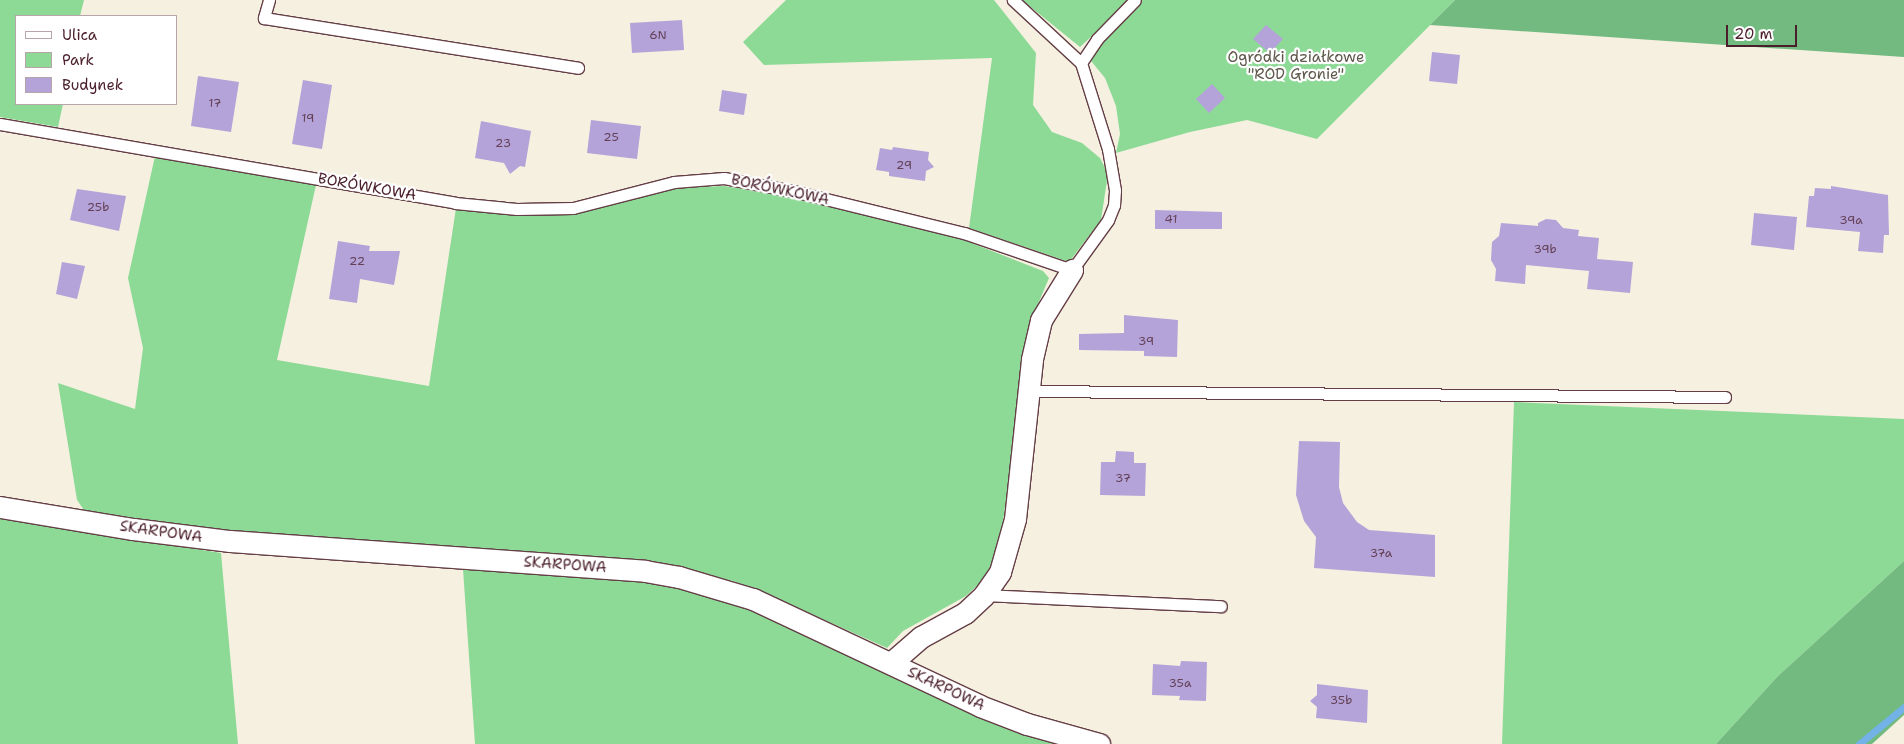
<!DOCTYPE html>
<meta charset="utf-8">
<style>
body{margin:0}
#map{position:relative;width:1904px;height:744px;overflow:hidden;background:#f6f0e0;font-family:"Shantell Sans",sans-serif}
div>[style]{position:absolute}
.green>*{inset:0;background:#8dda97}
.forest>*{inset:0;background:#72ba80}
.stream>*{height:7px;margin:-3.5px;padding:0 3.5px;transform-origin:3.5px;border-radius:3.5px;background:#72b2e6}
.building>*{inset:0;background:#b4a3d9}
.roads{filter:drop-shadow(1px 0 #643e46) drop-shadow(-1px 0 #643e46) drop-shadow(0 1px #643e46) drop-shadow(0 -1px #643e46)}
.service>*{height:11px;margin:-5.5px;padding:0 5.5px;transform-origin:5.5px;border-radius:5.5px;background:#fff}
.minor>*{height:21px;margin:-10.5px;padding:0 10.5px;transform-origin:10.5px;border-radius:10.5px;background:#fff}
span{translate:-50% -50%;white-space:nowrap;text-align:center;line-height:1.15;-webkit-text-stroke:4.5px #fff;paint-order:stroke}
.number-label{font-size:12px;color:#644056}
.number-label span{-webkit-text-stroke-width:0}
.park-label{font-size:15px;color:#5e574b}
.street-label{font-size:15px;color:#4a1f2b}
.legend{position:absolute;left:15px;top:15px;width:162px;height:90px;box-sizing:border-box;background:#fff;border:1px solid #b7a5aa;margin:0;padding:6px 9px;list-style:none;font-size:15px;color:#4a1f2b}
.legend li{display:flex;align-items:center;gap:10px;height:25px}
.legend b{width:25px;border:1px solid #b7a5aa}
.scale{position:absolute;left:1726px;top:25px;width:71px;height:22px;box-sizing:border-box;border:2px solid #4a1f2b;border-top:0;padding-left:6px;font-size:15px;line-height:18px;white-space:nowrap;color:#4a1f2b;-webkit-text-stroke:4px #fff;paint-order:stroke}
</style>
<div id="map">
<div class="green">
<i style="clip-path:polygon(0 0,84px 0,80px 16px,16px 16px,16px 104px,63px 104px,58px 127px,0 117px)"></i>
<i style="clip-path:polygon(786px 0,994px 0,1036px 53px,1033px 105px,1052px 132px,1082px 143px,1100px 158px,1108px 174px,1101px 220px,1069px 262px,969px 228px,992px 58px,764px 65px,743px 42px)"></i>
<i style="clip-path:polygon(1022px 0,1455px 0,1317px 139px,1247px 120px,1190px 132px,1116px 153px,1120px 134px,1116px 106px,1105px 78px,1087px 56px,1101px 43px,1093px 35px,1080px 47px)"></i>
<i style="clip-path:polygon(155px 156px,316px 185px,277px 360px,429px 386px,456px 208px,573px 213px,676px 188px,724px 186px,792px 196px,964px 240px,1043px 271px,1049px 278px,1038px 304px,1030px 340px,999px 548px,984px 579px,966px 596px,903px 631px,887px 648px,771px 596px,733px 581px,695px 572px,230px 532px,102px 515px,84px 510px,77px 500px,58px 383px,135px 409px,143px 348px,128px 278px)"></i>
<i style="clip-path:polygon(1514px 402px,1904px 419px,1904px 561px,1777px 677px,1716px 744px,1502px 744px)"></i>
<i style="clip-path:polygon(0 517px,221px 553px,238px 744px,0 744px)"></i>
<i style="clip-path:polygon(463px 569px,619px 577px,670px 584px,747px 607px,1073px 744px,475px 744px)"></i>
</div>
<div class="forest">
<i style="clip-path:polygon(1455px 0,1904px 0,1904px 57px,1430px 25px)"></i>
<i style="clip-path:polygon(1904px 561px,1904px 715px,1872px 744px,1716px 744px,1777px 677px)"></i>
</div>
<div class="stream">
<i style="left:1859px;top:744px;width:58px;rotate:-39.4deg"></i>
</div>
<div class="building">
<i style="clip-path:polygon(682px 20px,684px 50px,632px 53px,630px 23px)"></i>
<i style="clip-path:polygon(1266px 25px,1283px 39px,1270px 53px,1253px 39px)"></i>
<i style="clip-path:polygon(1432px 52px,1460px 55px,1457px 84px,1429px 81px)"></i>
<i style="clip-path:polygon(198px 76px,239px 82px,231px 132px,191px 126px)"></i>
<i style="clip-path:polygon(303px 80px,332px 85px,322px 149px,292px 144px)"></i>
<i style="clip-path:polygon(1212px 84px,1225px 98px,1209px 113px,1196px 99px)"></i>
<i style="clip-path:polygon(722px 90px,747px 94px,744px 115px,719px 111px)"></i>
<i style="clip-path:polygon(591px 120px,641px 126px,637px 159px,587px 153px)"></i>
<i style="clip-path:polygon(481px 121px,531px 131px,525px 167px,520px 166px,510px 174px,504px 163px,475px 158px)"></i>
<i style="clip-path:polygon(893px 147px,929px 152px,928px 160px,934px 167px,926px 171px,925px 181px,889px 176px,889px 172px,876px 170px,880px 148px,892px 150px)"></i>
<i style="clip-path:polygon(1831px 186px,1888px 195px,1889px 235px,1884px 235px,1883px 253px,1858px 251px,1860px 232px,1806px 227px,1809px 196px,1814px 196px,1815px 188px,1831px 189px)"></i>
<i style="clip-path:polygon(77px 189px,126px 196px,119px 231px,70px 220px)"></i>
<i style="clip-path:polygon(1155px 210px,1222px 212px,1222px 229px,1155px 229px)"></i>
<i style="clip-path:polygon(1754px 213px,1797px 217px,1794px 250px,1751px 245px)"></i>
<i style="clip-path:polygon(1546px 219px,1556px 220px,1563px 228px,1579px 230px,1578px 236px,1599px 238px,1597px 259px,1633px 262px,1630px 293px,1587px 289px,1589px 271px,1526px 265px,1525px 284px,1495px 281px,1496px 269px,1491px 260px,1492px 242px,1499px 236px,1501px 223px,1538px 226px,1538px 223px)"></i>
<i style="clip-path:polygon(338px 241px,370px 246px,369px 251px,400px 251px,394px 285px,360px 279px,357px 303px,329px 299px)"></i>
<i style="clip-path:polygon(62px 262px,85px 266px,77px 299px,56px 294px)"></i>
<i style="clip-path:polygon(1124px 315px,1178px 320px,1177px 357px,1144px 356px,1144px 351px,1079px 350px,1079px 334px,1124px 333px)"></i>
<i style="clip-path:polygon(1299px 441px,1340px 442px,1339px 487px,1343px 503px,1357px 522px,1369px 530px,1435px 535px,1435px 577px,1314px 568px,1316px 537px,1304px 521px,1296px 495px)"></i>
<i style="clip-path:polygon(1116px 451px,1134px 452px,1134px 463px,1146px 463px,1145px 496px,1100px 495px,1101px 462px,1115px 462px)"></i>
<i style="clip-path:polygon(1181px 661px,1207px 662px,1206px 701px,1179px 700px,1180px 696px,1152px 695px,1153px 664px,1180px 666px)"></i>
<i style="clip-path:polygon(1317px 684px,1368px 690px,1367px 723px,1316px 718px,1317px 707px,1310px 701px,1317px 695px)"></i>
</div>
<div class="roads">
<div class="service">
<i style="left:269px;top:0;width:19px;rotate:106deg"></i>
<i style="left:264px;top:18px;width:318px;rotate:9deg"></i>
<i style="left:1081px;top:63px;width:29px;rotate:-56deg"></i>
<i style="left:1097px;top:39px;width:54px;rotate:-45.7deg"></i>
<i style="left:0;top:124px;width:462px;rotate:9.8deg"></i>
<i style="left:455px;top:203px;width:62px;rotate:5.5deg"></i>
<i style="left:517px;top:209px;width:56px;rotate:-1deg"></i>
<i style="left:573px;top:208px;width:104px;rotate:-14.4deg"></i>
<i style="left:674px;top:182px;width:50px;rotate:-4.6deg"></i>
<i style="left:724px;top:178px;width:70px;rotate:10.7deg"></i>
<i style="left:793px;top:191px;width:176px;rotate:13.8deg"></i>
<i style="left:964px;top:233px;width:114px;rotate:18.9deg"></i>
<i style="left:1072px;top:270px;width:62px;rotate:-54.2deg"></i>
<i style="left:1108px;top:220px;width:16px;rotate:-68deg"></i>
<i style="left:1114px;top:205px;width:15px;rotate:-86deg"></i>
<i style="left:1115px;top:190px;width:42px;rotate:-99.7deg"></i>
<i style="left:1108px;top:149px;width:90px;rotate:-107.4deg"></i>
<i style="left:1081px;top:63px;width:93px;rotate:-137.2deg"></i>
<i style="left:1030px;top:391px;width:695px;rotate:0.49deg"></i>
<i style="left:984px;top:595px;width:237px;rotate:2.7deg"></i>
</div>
<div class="minor">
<i style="left:0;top:507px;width:135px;rotate:9.4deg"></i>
<i style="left:133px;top:529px;width:98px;rotate:7.1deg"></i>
<i style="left:230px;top:541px;width:416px;rotate:4.1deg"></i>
<i style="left:645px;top:571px;width:35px;rotate:10deg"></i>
<i style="left:679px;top:577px;width:77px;rotate:16.6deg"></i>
<i style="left:753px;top:599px;width:251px;rotate:25.2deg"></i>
<i style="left:980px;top:706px;width:50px;rotate:21deg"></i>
<i style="left:1027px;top:724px;width:75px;rotate:15.5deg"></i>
<i style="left:891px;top:663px;width:40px;rotate:-41deg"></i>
<i style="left:921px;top:637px;width:50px;rotate:-28.6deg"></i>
<i style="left:965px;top:613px;width:26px;rotate:-43deg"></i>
<i style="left:984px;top:595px;width:28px;rotate:-55deg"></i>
<i style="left:1000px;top:572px;width:55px;rotate:-74.2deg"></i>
<i style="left:1015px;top:519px;width:161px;rotate:-83.9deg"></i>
<i style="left:1032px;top:359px;width:40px;rotate:-77deg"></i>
<i style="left:1041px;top:320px;width:59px;rotate:-58.2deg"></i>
</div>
</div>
<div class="number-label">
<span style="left:658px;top:36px">6N</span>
<span style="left:215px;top:104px">17</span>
<span style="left:308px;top:119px">19</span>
<span style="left:611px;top:138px">25</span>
<span style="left:503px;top:144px">23</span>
<span style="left:904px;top:166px">29</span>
<span style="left:98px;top:208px">25b</span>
<span style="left:1171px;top:220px">41</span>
<span style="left:1851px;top:221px">39a</span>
<span style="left:1545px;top:250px">39b</span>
<span style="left:357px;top:262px">22</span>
<span style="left:1146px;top:342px">39</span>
<span style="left:1123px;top:479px">37</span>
<span style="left:1381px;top:554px">37a</span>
<span style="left:1180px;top:684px">35a</span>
<span style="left:1341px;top:701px">35b</span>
</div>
<div class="park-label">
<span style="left:1296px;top:66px">Ogródki działkowe<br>"ROD Gronie"</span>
</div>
<div class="street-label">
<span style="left:367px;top:187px;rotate:10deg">BORÓWKOWA</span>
<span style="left:780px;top:190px;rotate:12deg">BORÓWKOWA</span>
<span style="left:161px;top:532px;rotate:8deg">SKARPOWA</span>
<span style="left:565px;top:565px;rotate:4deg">SKARPOWA</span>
<span style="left:946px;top:689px;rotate:25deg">SKARPOWA</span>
</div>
<ul class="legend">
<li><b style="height:6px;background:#fff"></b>Ulica</li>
<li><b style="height:14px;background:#8dda97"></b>Park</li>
<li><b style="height:14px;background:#b4a3d9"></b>Budynek</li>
</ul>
<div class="scale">20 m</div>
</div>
